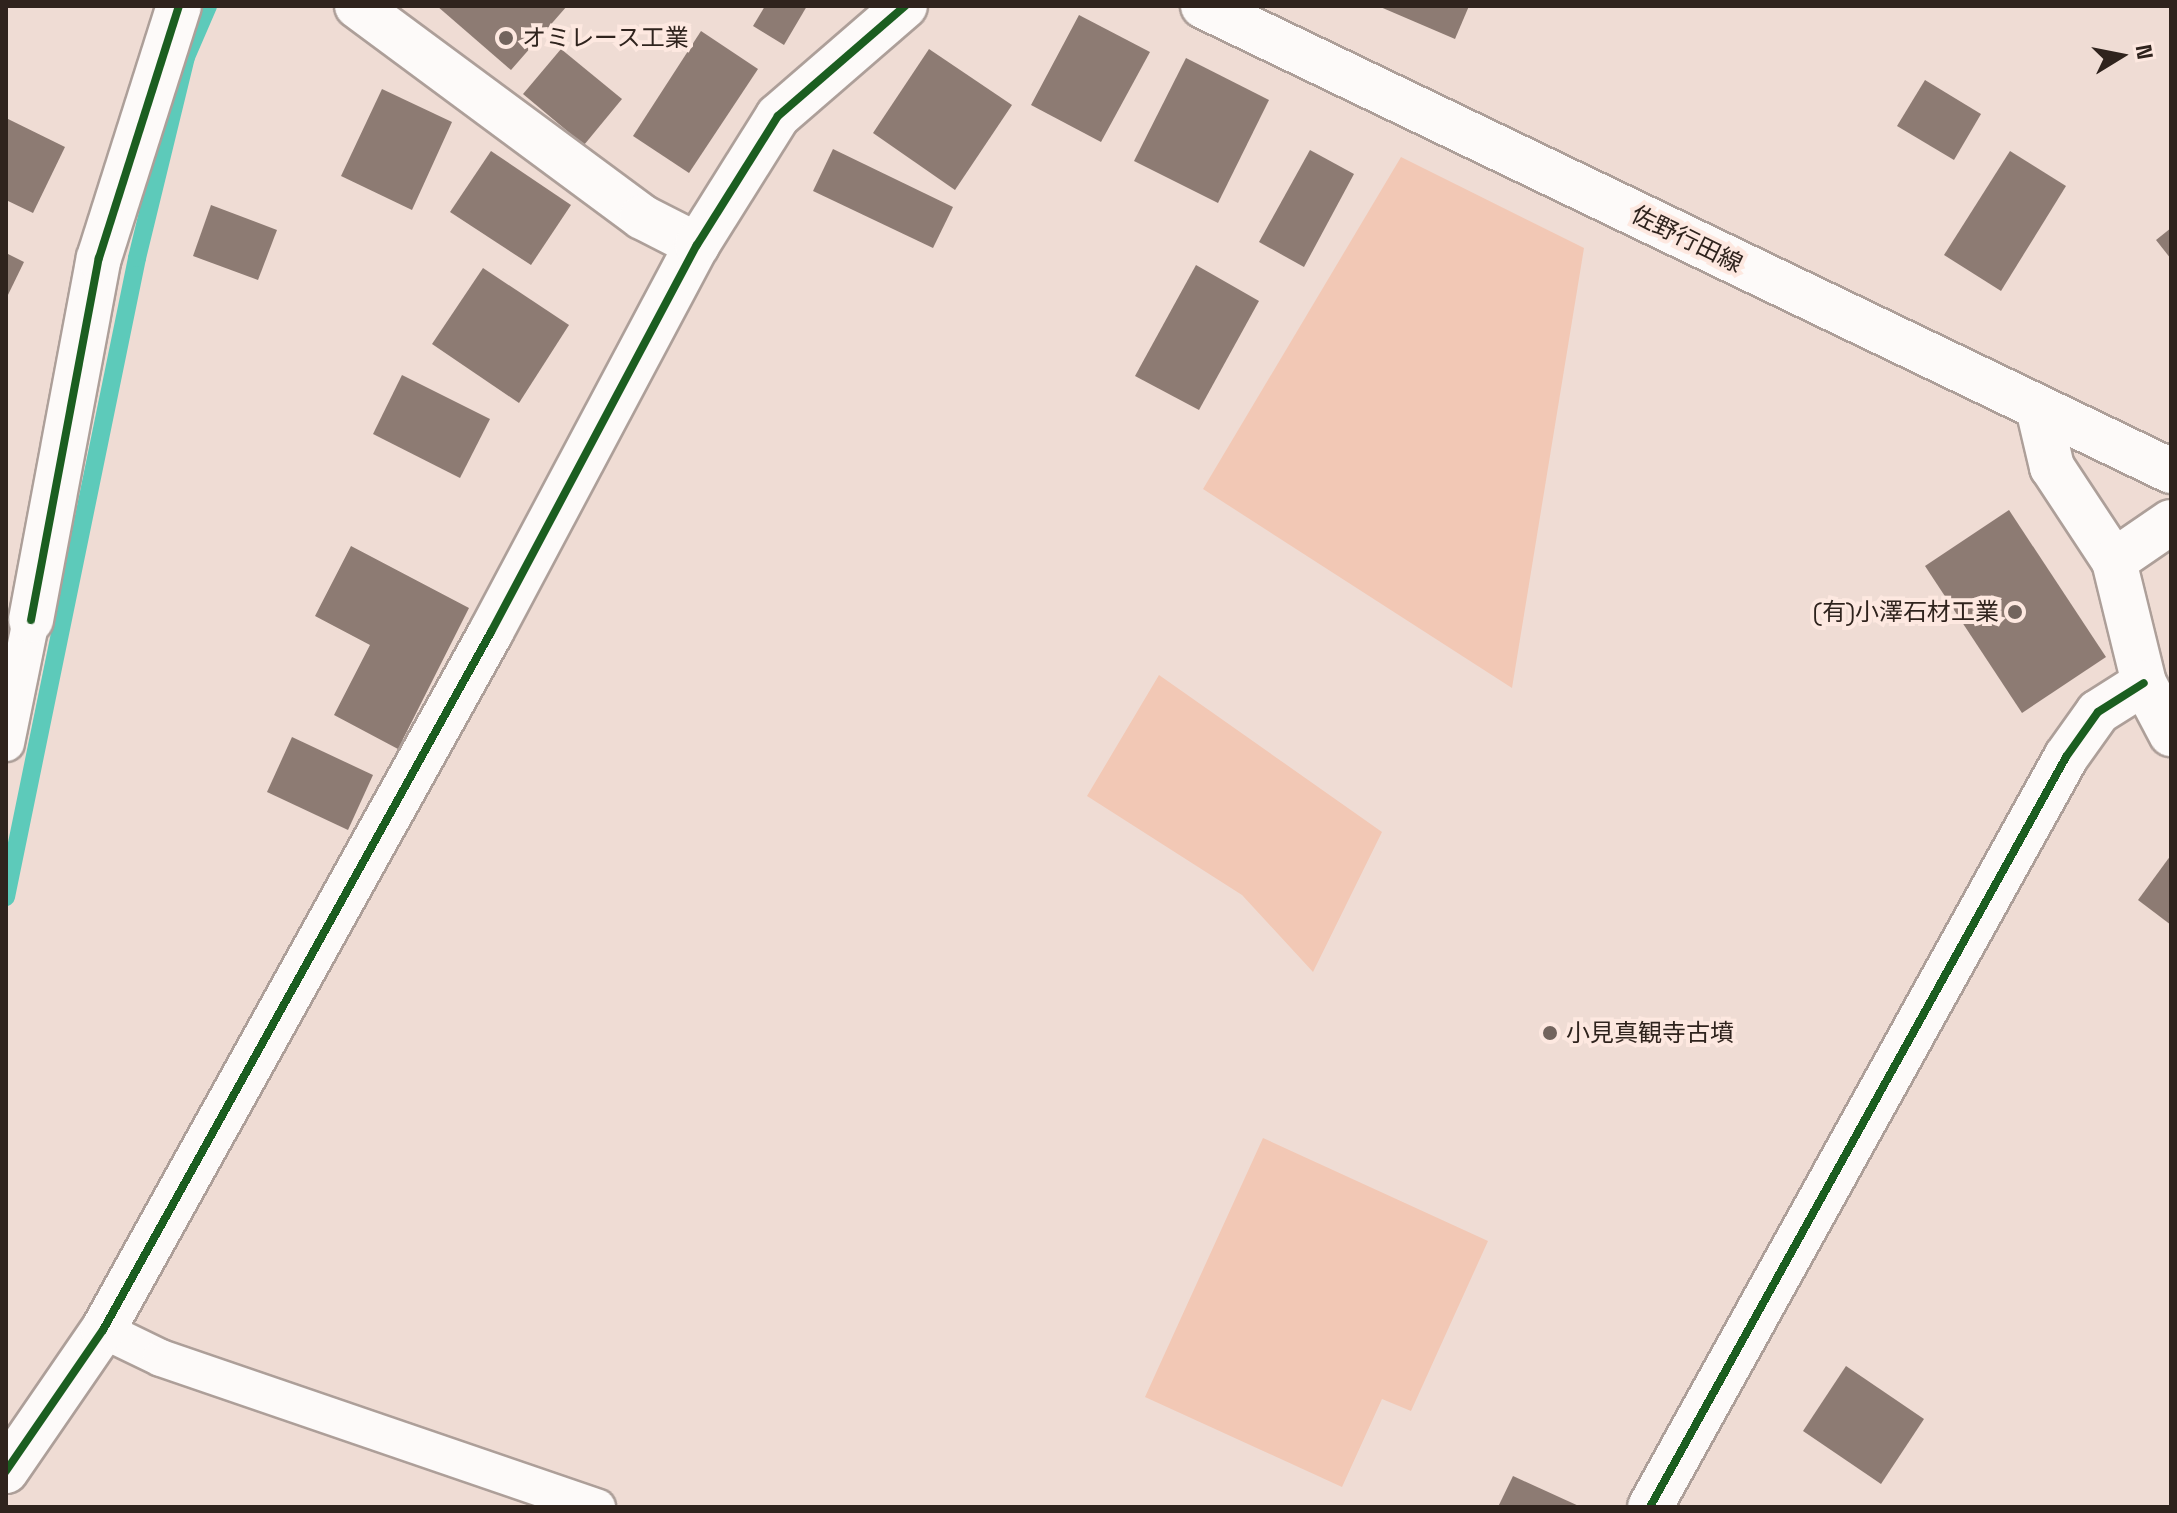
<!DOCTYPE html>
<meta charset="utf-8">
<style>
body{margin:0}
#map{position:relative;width:2177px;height:1513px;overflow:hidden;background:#efdcd4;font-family:"Space Grotesk","Noto Sans JP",sans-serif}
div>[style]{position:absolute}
.green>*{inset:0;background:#f2c8b5}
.stream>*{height:18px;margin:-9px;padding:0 9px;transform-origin:9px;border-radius:9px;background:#5dcaba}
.building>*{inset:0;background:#8d7b73}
.roads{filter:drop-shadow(2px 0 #ad9f99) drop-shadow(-2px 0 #ad9f99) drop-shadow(0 2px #ad9f99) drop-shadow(0 -2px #ad9f99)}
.service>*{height:36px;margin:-18px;padding:0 18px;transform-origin:18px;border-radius:18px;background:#fdfaf9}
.minor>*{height:44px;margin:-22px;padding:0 22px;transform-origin:22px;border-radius:22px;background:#fdfaf9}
.primary>*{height:44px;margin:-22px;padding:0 22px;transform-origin:22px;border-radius:22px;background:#fdfaf9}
.cycleway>*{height:8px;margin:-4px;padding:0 4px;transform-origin:4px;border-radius:4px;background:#1b5e20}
.dots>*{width:22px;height:22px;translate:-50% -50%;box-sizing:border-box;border:4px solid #fde8e0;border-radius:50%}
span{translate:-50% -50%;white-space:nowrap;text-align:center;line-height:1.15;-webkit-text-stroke:8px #fde8e0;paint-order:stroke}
.poi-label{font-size:24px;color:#2f231d}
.left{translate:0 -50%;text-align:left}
.right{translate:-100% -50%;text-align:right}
.street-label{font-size:24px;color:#2f231d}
.frame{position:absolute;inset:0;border:8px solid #2f231d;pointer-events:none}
.north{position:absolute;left:2081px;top:16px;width:80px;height:80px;-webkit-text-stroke:6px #fde8e0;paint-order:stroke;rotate:80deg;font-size:22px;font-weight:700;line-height:32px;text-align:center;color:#2f231d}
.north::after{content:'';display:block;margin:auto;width:28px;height:36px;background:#2f231d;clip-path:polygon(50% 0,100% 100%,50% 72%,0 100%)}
</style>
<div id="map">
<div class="green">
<i style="clip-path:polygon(1401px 157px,1584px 248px,1512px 688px,1203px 489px)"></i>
<i style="clip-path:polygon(1159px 675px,1382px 832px,1313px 972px,1242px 895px,1087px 796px)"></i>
<i style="clip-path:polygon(1263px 1138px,1488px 1241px,1411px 1411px,1382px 1399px,1342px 1487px,1145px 1397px)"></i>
</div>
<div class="stream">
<i style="left:6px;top:897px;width:652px;rotate:-78.41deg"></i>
<i style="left:137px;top:258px;width:207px;rotate:-76.3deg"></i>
<i style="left:186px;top:57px;width:56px;rotate:-66.7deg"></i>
</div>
<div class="building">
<i style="clip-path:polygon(437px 6px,567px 6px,511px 70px)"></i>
<i style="clip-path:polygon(765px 6px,807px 6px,784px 45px,753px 26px)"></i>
<i style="clip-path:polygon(1378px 6px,1469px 6px,1455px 39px)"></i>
<i style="clip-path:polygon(1079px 15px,1150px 52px,1101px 142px,1031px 105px)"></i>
<i style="clip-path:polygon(701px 31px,758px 69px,689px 173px,633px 136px)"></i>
<i style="clip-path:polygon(561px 49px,622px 99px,584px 145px,523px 94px)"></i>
<i style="clip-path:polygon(929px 49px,1012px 105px,955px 190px,873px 133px)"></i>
<i style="clip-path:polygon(1186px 58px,1269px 100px,1218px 203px,1134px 161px)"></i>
<i style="clip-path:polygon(1925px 80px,1981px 114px,1954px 160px,1897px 126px)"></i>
<i style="clip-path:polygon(382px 89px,452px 122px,412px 210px,341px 176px)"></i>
<i style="clip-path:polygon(6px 118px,65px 147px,33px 213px,6px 200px)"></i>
<i style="clip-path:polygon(833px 149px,953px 207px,933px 248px,813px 191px)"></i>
<i style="clip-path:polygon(1310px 150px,1354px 174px,1304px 267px,1259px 242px)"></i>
<i style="clip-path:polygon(491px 151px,571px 205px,531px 265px,450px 212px)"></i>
<i style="clip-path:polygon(2010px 151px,2066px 186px,2001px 291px,1944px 255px)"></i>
<i style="clip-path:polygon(211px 205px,277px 230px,258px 280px,193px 256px)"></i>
<i style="clip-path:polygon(2171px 228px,2171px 259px,2156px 240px)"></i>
<i style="clip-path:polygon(6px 253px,24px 262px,6px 299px)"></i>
<i style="clip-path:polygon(1196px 265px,1259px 301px,1199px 410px,1135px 376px)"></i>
<i style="clip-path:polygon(483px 268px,569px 325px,519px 403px,432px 344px)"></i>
<i style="clip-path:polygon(402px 375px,490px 419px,460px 478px,373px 434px)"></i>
<i style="clip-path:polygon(2009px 510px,2106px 657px,2022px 713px,1925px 566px)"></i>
<i style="clip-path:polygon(351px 546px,469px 608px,398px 749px,334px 715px,370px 645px,315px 616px)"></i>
<i style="clip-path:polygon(292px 737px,373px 775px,348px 830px,267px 792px)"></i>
<i style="clip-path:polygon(2171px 855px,2171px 925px,2138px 900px)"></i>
<i style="clip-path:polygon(1846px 1366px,1924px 1419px,1881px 1484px,1803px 1431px)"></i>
<i style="clip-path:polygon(1513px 1476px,1581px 1507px,1498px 1507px)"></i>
</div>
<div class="roads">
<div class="service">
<i style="left:6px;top:743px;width:126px;rotate:-78.5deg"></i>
<i style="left:103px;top:1330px;width:64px;rotate:25.8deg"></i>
<i style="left:161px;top:1358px;width:461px;rotate:18.9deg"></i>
</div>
<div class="minor">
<i style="left:357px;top:6px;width:355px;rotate:36.5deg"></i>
<i style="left:642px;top:217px;width:62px;rotate:27deg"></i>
<i style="left:2038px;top:408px;width:61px;rotate:76.7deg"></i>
<i style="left:2052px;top:467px;width:113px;rotate:56.6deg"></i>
<i style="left:2114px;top:561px;width:126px;rotate:76.2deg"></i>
<i style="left:2144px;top:683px;width:58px;rotate:62.1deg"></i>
<i style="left:2114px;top:561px;width:69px;rotate:-34.4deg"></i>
<i style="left:31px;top:620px;width:368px;rotate:-79.4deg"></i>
<i style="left:99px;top:258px;width:264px;rotate:-72.4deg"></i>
<i style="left:6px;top:1471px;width:171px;rotate:-55.5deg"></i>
<i style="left:103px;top:1330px;width:799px;rotate:-60.93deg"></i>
<i style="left:491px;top:632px;width:438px;rotate:-62deg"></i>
<i style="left:697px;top:245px;width:152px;rotate:-57.9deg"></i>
<i style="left:778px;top:116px;width:168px;rotate:-40.9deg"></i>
<i style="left:1650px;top:1507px;width:858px;rotate:-60.98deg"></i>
<i style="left:2066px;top:757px;width:55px;rotate:-54.6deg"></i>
<i style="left:2098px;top:712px;width:54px;rotate:-32.2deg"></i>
</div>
<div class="primary">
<i style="left:1203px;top:6px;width:1074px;rotate:25.66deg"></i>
</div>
</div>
<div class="cycleway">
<i style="left:31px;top:620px;width:368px;rotate:-79.4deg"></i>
<i style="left:99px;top:258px;width:264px;rotate:-72.4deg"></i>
<i style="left:6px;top:1471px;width:171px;rotate:-55.5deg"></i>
<i style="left:103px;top:1330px;width:799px;rotate:-60.93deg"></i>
<i style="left:491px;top:632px;width:438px;rotate:-62deg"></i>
<i style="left:697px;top:245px;width:152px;rotate:-57.9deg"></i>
<i style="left:778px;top:116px;width:168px;rotate:-40.9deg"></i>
<i style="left:1650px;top:1507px;width:858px;rotate:-60.98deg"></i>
<i style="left:2066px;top:757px;width:55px;rotate:-54.6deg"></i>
<i style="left:2098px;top:712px;width:54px;rotate:-32.2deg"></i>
</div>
<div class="dots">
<i style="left:506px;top:38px;background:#72645d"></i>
<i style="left:2015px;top:612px;background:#72645d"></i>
<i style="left:1550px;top:1033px;background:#72645d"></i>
</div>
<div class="poi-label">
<span class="left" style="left:522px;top:38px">オミレース工業</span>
<span class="right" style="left:1999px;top:612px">(有)小澤石材工業</span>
<span class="left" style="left:1566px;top:1033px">小見真観寺古墳</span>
</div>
<div class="street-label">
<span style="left:1687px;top:239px;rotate:26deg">佐野行田線</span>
</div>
<div class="frame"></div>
<div class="north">N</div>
</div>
